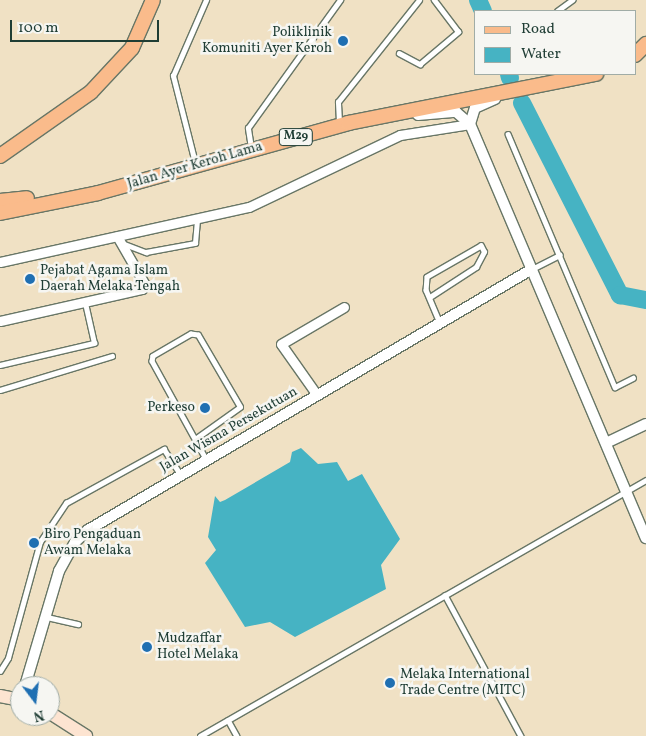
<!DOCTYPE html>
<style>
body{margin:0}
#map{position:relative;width:646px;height:736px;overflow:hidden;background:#f0e1c4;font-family:Vollkorn,serif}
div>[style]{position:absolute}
.water>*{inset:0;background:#46b3c3}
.river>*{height:18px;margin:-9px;padding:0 9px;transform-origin:9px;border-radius:9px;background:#46b3c3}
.roads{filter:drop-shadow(1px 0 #687666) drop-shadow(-1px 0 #687666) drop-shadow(0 1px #687666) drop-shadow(0 -1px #687666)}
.service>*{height:4.5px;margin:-2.25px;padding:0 2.25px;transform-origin:2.25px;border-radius:2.25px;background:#fff}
.minor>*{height:9px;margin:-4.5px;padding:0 4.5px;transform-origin:4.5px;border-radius:4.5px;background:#fff}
.tertiary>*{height:10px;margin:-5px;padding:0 5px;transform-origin:5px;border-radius:5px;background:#fff}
.secondary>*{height:12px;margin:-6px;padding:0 6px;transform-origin:6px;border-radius:6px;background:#fde4d1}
.primary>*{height:14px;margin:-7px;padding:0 7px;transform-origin:7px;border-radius:7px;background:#fabb8b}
.dots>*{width:14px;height:14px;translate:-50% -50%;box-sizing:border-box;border:2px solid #f6f6f2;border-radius:50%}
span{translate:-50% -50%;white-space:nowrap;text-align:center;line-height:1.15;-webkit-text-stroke:5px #f6f6f2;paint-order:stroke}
.shield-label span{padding:1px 4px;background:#f6f6f2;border:1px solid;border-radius:4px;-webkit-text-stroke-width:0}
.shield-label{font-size:12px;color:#1f3d34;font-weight:700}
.poi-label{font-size:14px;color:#1f3d34}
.right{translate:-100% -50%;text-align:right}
.left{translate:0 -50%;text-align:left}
.street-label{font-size:14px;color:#1f3d34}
.legend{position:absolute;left:474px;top:10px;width:162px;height:65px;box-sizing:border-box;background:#f6f6f2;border:1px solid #a0aca6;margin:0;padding:6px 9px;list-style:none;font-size:15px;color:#1f3d34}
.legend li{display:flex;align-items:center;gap:10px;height:25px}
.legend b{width:25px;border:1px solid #a0aca6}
.north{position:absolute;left:10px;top:676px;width:50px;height:50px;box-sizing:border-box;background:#f6f6f2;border:1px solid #a0aca6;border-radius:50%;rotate:165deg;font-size:14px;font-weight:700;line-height:20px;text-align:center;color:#1f3d34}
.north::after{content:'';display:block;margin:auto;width:18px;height:22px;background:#1f6fb2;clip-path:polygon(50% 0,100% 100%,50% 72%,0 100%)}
.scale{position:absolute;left:10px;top:20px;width:149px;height:22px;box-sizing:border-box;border:2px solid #1f3d34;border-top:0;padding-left:6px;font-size:15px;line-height:18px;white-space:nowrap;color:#1f3d34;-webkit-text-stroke:4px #f6f6f2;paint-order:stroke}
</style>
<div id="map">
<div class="water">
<i style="clip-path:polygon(301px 448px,318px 464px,337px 462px,348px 481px,362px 474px,400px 539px,381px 565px,386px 589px,295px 637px,270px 622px,245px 627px,205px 563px,216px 550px,208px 537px,215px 496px,220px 502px,225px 500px,290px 462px,292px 452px)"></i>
</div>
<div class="river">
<i style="left:478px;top:0;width:12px;rotate:66deg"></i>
<i style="left:509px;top:74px;width:4px;rotate:76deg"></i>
<i style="left:522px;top:103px;width:216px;rotate:63deg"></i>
<i style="left:620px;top:295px;width:26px;rotate:11deg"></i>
</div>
<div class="roads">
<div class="service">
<i style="left:557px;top:11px;width:19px;rotate:-36deg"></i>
<i style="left:399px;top:53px;width:24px;rotate:28deg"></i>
<i style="left:420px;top:64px;width:50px;rotate:-40.1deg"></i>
<i style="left:458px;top:32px;width:40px;rotate:-127deg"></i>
<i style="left:339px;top:122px;width:20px;rotate:-93deg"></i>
<i style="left:338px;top:102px;width:130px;rotate:-51.5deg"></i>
<i style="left:508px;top:134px;width:275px;rotate:67.1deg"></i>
<i style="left:615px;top:387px;width:20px;rotate:-27deg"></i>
<i style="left:251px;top:148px;width:20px;rotate:-99deg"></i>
<i style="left:248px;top:128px;width:158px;rotate:-54.3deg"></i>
<i style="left:195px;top:163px;width:90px;rotate:-104.2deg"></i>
<i style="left:173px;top:76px;width:83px;rotate:-66.5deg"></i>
<i style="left:122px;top:243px;width:26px;rotate:21deg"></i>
<i style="left:146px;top:252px;width:50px;rotate:-10.4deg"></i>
<i style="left:195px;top:243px;width:24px;rotate:-85deg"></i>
<i style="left:532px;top:269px;width:31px;rotate:-27deg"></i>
<i style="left:430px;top:297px;width:55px;rotate:-33.1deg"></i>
<i style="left:476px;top:267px;width:17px;rotate:-62deg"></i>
<i style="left:484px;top:252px;width:7px;rotate:-117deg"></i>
<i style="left:481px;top:246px;width:62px;rotate:150.1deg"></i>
<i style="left:427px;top:277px;width:13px;rotate:94deg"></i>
<i style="left:426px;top:290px;width:36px;rotate:67deg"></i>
<i style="left:0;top:365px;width:97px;rotate:-13.2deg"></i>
<i style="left:94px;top:343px;width:41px;rotate:-102.7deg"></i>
<i style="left:0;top:390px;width:117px;rotate:-16.9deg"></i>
<i style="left:195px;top:439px;width:55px;rotate:-35.4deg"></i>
<i style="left:240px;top:407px;width:83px;rotate:-120.3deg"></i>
<i style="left:198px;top:335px;width:7px;rotate:-172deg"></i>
<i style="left:191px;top:334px;width:44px;rotate:149.9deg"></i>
<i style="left:153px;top:356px;width:5px;rotate:101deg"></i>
<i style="left:152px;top:361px;width:112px;rotate:61.1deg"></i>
<i style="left:445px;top:595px;width:160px;rotate:61.7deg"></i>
<i style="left:47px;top:617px;width:32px;rotate:13deg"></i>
<i style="left:0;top:671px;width:15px;rotate:-58deg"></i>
<i style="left:8px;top:658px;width:120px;rotate:-74.6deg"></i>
<i style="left:40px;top:542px;width:47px;rotate:-56.3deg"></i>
<i style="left:66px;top:503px;width:112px;rotate:-28.9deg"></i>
<i style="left:164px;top:449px;width:30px;rotate:57deg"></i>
<i style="left:228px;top:720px;width:18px;rotate:61deg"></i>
<i style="left:200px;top:736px;width:514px;rotate:-29.86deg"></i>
</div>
<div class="minor">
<i style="left:0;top:262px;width:255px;rotate:-12.5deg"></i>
<i style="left:249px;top:207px;width:167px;rotate:-25.5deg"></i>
<i style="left:400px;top:135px;width:71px;rotate:-8.9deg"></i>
<i style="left:0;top:321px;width:146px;rotate:-12.7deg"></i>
<i style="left:142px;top:289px;width:6px;rotate:-72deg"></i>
<i style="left:144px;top:283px;width:54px;rotate:-119.9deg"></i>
<i style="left:317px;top:395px;width:62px;rotate:-125.2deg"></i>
<i style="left:281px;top:344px;width:73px;rotate:-30.4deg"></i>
</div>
<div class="tertiary">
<i style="left:418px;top:115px;width:38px;rotate:-5deg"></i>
<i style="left:456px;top:112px;width:18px;rotate:41deg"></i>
<i style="left:470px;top:124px;width:450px;rotate:67deg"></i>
<i style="left:470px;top:124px;width:17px;rotate:-73deg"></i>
<i style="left:475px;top:108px;width:22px;rotate:-24deg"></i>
<i style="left:606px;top:443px;width:44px;rotate:-25.4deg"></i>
<i style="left:25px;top:686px;width:120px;rotate:-73.5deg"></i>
<i style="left:59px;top:571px;width:33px;rotate:-61deg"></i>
<i style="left:75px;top:542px;width:18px;rotate:-43deg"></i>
<i style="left:88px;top:530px;width:515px;rotate:-30.45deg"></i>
</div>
<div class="secondary">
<i style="left:0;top:696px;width:20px;rotate:11deg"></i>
<i style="left:50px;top:713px;width:43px;rotate:32.6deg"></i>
</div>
<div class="primary">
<i style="left:635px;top:55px;width:16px;rotate:-45deg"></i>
<i style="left:0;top:156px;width:111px;rotate:-35.1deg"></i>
<i style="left:91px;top:92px;width:60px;rotate:-47deg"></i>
<i style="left:132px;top:48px;width:52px;rotate:-66.4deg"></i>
<i style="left:0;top:201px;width:27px;rotate:-6deg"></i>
<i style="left:0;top:213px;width:100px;rotate:-11.5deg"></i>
<i style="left:98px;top:193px;width:260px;rotate:-15.6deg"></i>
<i style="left:348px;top:123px;width:253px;rotate:-11.2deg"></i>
</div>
</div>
<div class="dots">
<i style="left:343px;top:41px;background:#1f6fb2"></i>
<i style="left:30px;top:279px;background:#1f6fb2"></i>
<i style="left:205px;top:408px;background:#1f6fb2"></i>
<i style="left:34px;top:543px;background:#1f6fb2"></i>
<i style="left:147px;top:647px;background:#1f6fb2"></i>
<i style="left:390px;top:683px;background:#1f6fb2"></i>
</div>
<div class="shield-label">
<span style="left:296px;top:137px">M29</span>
</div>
<div class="poi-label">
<span class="right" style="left:332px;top:41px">Poliklinik<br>Komuniti Ayer Keroh</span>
<span class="left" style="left:40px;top:279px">Pejabat Agama Islam<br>Daerah Melaka Tengah</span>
<span class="right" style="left:195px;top:408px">Perkeso</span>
<span class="left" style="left:44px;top:543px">Biro Pengaduan<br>Awam Melaka</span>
<span class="left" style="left:157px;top:647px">Mudzaffar<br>Hotel Melaka</span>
<span class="left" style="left:400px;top:683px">Melaka International<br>Trade Centre (MITC)</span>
</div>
<div class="street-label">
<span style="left:195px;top:166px;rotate:-16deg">Jalan Ayer Keroh Lama</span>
<span style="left:229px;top:430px;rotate:-30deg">Jalan Wisma Persekutuan</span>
</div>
<ul class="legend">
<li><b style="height:6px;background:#fabb8b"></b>Road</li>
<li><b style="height:14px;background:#46b3c3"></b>Water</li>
</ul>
<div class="north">N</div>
<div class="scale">100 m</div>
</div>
